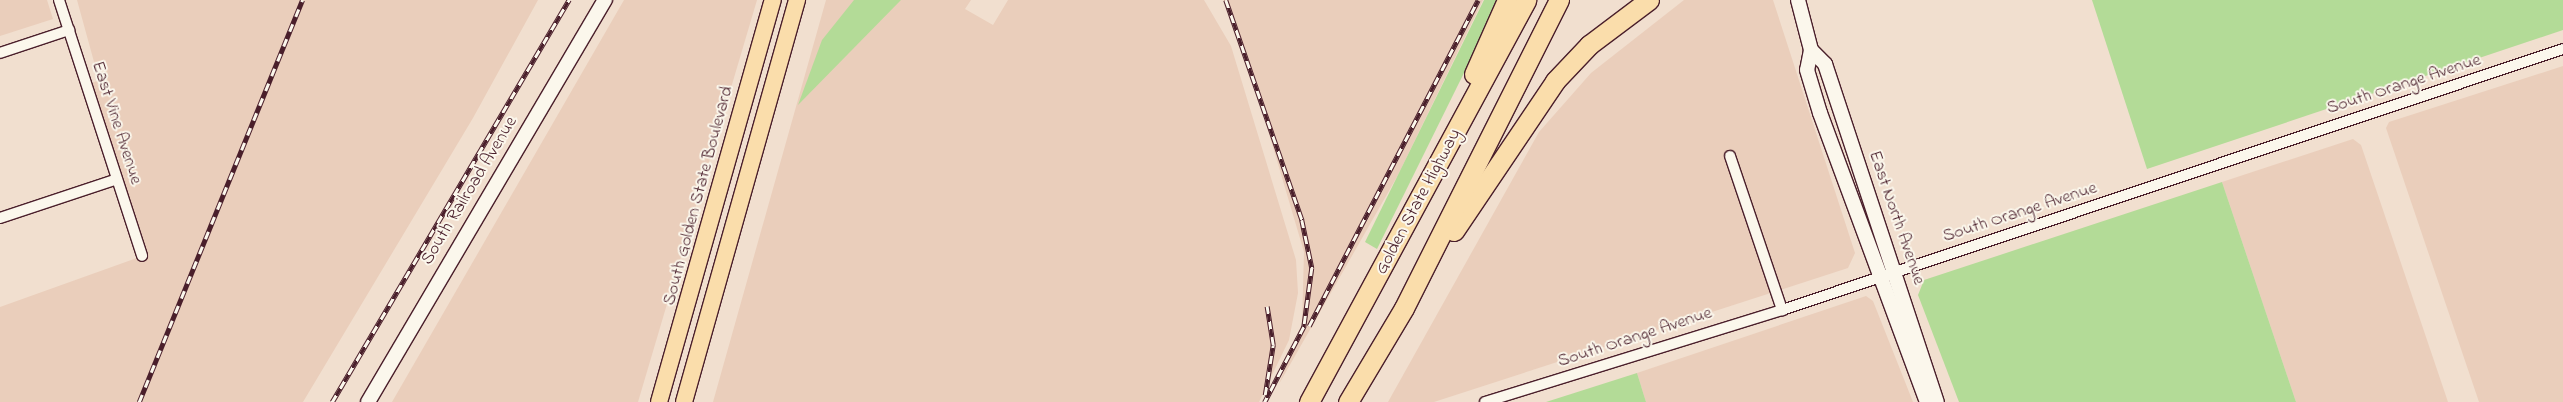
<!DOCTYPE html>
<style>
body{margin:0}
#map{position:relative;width:2563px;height:402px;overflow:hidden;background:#f1dfcf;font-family:"Indie Flower",sans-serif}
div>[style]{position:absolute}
.built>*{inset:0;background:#eacebb}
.green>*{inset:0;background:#b3db97}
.roads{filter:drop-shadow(1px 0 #4a1f2b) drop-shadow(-1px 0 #4a1f2b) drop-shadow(0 1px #4a1f2b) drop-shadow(0 -1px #4a1f2b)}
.street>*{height:10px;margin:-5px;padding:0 5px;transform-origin:5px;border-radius:5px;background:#fbf7ec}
.secondary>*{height:14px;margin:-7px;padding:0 7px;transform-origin:7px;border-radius:7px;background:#fbf7ec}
.primary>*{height:16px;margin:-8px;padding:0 8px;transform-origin:8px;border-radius:8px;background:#faddab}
.highway>*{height:19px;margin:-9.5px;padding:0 9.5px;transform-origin:9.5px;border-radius:9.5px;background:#faddab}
.rail>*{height:4.5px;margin-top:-2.25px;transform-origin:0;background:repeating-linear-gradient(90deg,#fbf7ec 0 8px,#4a1f2b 0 16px);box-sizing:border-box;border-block:1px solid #4a1f2b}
span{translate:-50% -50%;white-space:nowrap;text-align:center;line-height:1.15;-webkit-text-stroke:4px #fbf7ec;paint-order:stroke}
.street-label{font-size:18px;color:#4a1f2b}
</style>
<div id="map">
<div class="built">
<i style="clip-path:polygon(0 0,47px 0,53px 19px,0 36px)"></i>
<i style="clip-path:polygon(77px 0,538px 0,473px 118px,303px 402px,0 402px,0 307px,148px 254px,92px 83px,99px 80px)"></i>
<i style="clip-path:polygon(624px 0,757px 0,638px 402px,392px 402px)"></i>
<i style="clip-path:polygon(826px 0,971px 0,965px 9px,993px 25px,1008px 0,1204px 0,1231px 46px,1296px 260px,1298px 293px,1289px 340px,1259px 402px,713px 402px)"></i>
<i style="clip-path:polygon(1223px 0,1483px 0,1398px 175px,1279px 384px,1302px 325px,1304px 252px,1241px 39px)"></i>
<i style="clip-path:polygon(1684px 0,1773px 0,1855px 253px,1848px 268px,1434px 402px,1388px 402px,1539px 132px,1591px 73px)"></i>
<i style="clip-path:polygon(2563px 66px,2563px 402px,2479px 402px,2386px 128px,2389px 122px)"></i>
<i style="clip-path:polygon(2353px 139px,2361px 145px,2448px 402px,2296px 402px,2222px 182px)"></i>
<i style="clip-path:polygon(1866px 296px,1873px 301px,1913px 402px,1646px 402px,1637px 373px)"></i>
</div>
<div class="green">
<i style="clip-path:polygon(854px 0,901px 0,798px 105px,822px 40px)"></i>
<i style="clip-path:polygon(1484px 0,1500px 0,1377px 249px,1365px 242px)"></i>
<i style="clip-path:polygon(2092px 0,2563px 0,2563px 30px,2147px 169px)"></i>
<i style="clip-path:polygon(2222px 182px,2296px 402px,1959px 402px,1918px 295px,1924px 280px)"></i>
<i style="clip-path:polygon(1637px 373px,1646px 402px,1546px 402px)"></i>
</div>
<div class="roads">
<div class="street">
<i style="left:59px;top:0;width:269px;rotate:72deg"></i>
<i style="left:0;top:53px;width:73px;rotate:-18.4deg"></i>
<i style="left:1730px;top:156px;width:163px;rotate:71.3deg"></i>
<i style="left:0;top:218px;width:123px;rotate:-18.4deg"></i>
<i style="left:1485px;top:402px;width:311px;rotate:-17.2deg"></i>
<i style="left:1782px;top:310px;width:823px;rotate:-18.48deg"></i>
</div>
<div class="secondary">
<i style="left:1798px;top:0;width:52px;rotate:75.4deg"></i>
<i style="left:1811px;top:50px;width:20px;rotate:101deg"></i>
<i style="left:1807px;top:70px;width:45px;rotate:73.2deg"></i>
<i style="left:1820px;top:113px;width:308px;rotate:69.7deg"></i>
<i style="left:1811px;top:50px;width:20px;rotate:45deg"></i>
<i style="left:1825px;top:64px;width:356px;rotate:71.7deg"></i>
<i style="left:368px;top:402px;width:467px;rotate:-59.5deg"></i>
</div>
<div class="primary">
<i style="left:659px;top:402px;width:418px;rotate:-74.2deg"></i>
<i style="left:684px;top:402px;width:418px;rotate:-74.3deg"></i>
</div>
<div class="highway">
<i style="left:1474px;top:74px;width:81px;rotate:-66deg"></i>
<i style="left:1454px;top:231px;width:181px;rotate:-56deg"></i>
<i style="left:1555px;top:81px;width:50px;rotate:-46.6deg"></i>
<i style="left:1589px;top:45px;width:75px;rotate:-36.9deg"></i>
<i style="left:1309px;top:402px;width:457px;rotate:-61.6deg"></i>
<i style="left:1348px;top:402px;width:109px;rotate:-59.2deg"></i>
<i style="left:1404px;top:308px;width:345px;rotate:-63.3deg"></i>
</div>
</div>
<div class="rail">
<i style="left:1226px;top:0;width:233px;rotate:70.9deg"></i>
<i style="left:1302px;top:220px;width:49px;rotate:78.2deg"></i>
<i style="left:1312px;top:268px;width:60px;rotate:97.7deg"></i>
<i style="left:1304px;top:327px;width:85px;rotate:117.5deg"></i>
<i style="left:1309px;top:326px;width:367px;rotate:-62.6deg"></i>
<i style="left:1265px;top:395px;width:51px;rotate:-80.9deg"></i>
<i style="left:1273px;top:345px;width:39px;rotate:-99deg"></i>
<i style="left:139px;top:402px;width:434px;rotate:-67.9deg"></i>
<i style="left:332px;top:402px;width:467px;rotate:-59.5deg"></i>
</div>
<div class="street-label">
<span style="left:2404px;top:85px;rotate:-18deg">South Orange Avenue</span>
<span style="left:116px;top:123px;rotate:72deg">East Vine Avenue</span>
<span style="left:470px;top:191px;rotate:-59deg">South Railroad Avenue</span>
<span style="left:699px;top:196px;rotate:-75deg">South Golden State Boulevard</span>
<span style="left:1419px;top:202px;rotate:-62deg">Golden State Highway</span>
<span style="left:2020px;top:213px;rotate:-18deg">South Orange Avenue</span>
<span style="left:1896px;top:218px;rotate:71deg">East North Avenue</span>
<span style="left:1635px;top:338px;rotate:-18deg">South Orange Avenue</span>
</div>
</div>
